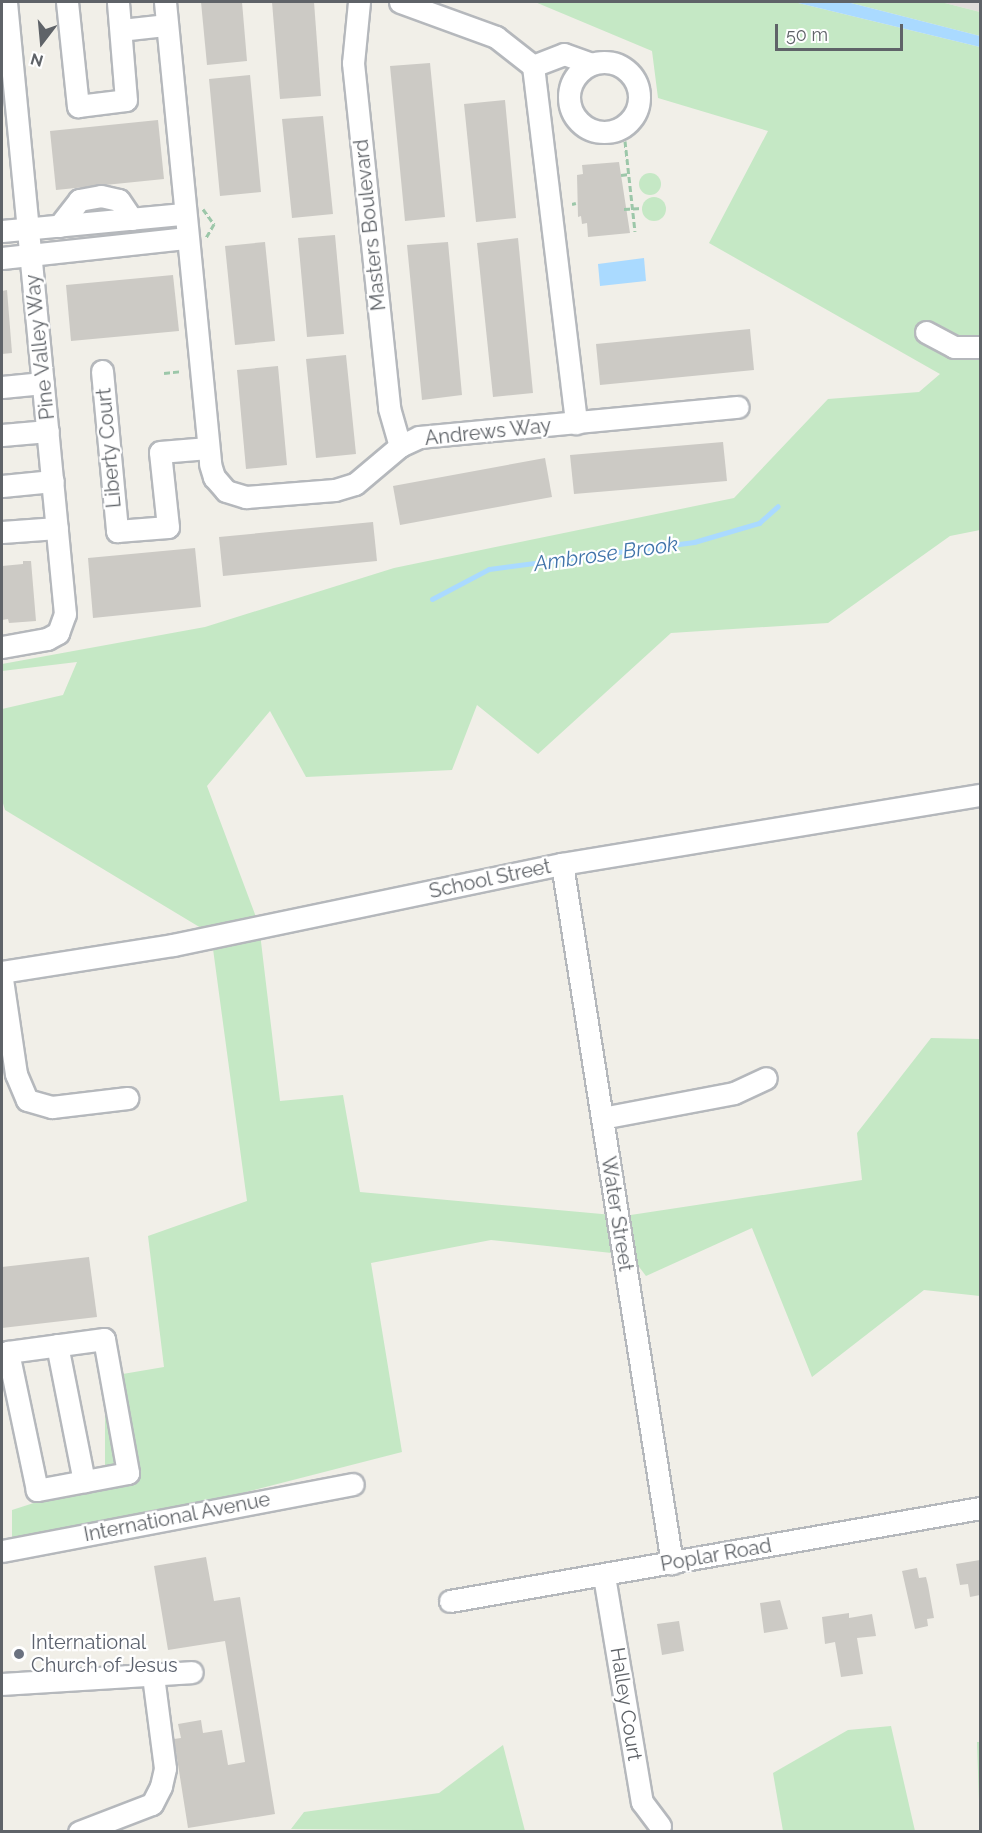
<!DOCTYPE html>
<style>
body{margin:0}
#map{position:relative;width:982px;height:1833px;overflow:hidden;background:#f1efe8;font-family:Raleway,sans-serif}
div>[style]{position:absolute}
.industrial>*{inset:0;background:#e0deda}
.green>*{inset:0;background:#c5e8c5}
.round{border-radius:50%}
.water>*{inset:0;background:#aadaff}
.stream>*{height:5px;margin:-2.5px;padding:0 2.5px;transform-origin:2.5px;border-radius:2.5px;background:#aadaff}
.building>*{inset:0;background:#cccac5}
.path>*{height:3px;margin-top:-1.5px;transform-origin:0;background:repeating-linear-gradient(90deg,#9cc7a9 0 6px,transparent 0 9px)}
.roads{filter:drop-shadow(2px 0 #b5b8bc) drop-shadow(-2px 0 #b5b8bc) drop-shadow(0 2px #b5b8bc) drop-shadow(0 -2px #b5b8bc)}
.minor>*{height:21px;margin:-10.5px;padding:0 10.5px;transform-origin:10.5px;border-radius:10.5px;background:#fff}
.minor>.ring{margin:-10.5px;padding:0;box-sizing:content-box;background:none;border:21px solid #fff;border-radius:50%}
.dots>*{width:16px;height:16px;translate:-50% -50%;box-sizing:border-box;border:3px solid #fff;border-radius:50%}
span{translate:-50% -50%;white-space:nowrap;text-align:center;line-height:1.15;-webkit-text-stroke:4.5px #fff;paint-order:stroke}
.street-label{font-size:20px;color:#5f6368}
.worship-label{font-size:20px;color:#5b616d}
.left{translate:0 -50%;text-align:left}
.water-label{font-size:21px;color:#4174aa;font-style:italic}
.frame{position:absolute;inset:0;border:3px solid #5f6368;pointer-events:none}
.north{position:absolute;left:12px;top:12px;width:60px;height:60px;-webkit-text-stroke:4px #fff;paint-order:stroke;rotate:196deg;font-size:16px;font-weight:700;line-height:24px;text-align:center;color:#5f6368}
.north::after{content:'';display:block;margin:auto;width:21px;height:27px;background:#5f6368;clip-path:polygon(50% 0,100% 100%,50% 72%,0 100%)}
.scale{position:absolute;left:775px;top:24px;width:128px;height:27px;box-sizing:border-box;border:3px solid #5f6368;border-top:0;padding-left:8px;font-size:18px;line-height:21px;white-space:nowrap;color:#5f6368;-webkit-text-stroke:4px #fff;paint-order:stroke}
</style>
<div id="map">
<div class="industrial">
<i style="clip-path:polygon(941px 2px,980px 2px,980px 12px)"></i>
</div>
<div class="green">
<i style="clip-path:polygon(535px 2px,794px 2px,980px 47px,980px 530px,950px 536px,828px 623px,671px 633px,538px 754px,477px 705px,452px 770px,306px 777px,270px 711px,207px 786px,259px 925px,280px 1101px,343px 1095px,360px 1192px,624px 1216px,862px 1180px,857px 1133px,931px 1038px,980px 1039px,980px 1296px,924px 1290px,812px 1377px,752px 1228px,646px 1276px,630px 1255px,491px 1240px,371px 1263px,402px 1452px,12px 1552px,12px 1510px,105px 1480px,105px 1377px,164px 1367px,148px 1236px,247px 1201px,211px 934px,5px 810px,2px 800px,2px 709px,63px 695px,77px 662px,2px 671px,2px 664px,205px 627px,394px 568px,734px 498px,828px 399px,919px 392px,940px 374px,709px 243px,768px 131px,658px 98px,652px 51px)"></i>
<i style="clip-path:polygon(847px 2px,941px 2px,980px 12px,980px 36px)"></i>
<i class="round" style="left:639px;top:173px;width:22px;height:22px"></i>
<i class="round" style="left:642px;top:197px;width:24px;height:24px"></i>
<i style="clip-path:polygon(891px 1726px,915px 1831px,783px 1831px,773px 1773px,848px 1730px)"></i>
<i style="clip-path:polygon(977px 1742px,980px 1742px,980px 1832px,980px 1831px)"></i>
<i style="clip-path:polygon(503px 1745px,525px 1831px,291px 1829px,304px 1812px,439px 1793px)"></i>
</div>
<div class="water">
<i style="clip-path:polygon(794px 2px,847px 2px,980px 36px,980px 47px)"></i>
<i style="clip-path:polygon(644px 258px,646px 281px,600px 286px,598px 264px)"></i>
</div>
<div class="stream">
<i style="left:432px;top:599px;width:64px;rotate:-27.8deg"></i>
<i style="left:489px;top:569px;width:207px;rotate:-7.5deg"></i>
<i style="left:694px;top:542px;width:68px;rotate:-16.3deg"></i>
<i style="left:759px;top:523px;width:25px;rotate:-42deg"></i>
</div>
<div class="building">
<i style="clip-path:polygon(201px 2px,242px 2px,247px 61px,207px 65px)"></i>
<i style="clip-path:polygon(272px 2px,314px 2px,321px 96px,280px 99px)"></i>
<i style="clip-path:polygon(430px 63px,445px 217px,405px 221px,390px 66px)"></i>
<i style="clip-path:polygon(250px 75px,261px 192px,220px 196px,209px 79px)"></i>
<i style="clip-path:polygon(505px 100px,516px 218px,476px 222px,464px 104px)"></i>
<i style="clip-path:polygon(323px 116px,333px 214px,292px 218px,282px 119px)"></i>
<i style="clip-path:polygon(158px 120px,164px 179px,56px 190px,50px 131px)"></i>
<i style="clip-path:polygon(619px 162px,630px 233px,588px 237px,587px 223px,582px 224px,581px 216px,578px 217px,577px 175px,583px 174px,582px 165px)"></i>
<i style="clip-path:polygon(335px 235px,344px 334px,307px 337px,298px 238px)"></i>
<i style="clip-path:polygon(518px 238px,533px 393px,493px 397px,477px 243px)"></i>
<i style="clip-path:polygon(265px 242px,275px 341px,235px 345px,225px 246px)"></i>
<i style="clip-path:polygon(448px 242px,462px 395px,422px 400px,407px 245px)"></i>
<i style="clip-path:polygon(173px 275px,179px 331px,71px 341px,66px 285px)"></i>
<i style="clip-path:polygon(7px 290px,12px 353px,2px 354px,2px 291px)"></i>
<i style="clip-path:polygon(750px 329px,754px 370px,600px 385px,596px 344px)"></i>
<i style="clip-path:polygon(346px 355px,356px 454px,316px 458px,306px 359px)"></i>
<i style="clip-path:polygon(278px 366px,287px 465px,246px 469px,237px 370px)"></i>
<i style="clip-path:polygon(723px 442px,727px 481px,574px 494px,570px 455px)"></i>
<i style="clip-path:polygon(545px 458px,552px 497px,400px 525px,393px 486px)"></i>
<i style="clip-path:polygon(373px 522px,377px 561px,223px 576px,219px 537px)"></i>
<i style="clip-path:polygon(195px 548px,201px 607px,93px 618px,88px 558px)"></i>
<i style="clip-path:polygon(23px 561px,31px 561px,36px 621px,9px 623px,8px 619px,2px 620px,2px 566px,23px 564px)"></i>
<i style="clip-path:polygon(89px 1257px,97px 1317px,2px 1328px,2px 1267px)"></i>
<i style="clip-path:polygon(206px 1557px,214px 1601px,240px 1597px,275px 1814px,188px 1828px,174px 1739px,181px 1738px,178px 1724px,201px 1720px,203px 1733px,222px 1730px,228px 1765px,245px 1762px,225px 1641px,168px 1650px,154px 1566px)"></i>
<i style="clip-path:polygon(980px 1560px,980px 1595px,970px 1597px,968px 1584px,960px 1585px,956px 1564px)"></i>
<i style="clip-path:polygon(917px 1568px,919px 1578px,926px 1577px,928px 1585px,934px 1618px,927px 1619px,928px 1626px,915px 1629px,902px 1571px)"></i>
<i style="clip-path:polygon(780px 1600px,788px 1629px,764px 1633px,760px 1603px)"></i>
<i style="clip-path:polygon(849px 1613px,849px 1618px,872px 1614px,876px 1636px,857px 1638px,863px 1674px,841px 1677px,835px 1642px,825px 1644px,822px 1617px)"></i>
<i style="clip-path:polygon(679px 1621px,684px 1651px,662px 1655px,657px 1624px)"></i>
</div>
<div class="path">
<i style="left:625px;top:141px;width:91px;rotate:83.7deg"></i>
<i style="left:621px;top:175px;width:8px;rotate:-7deg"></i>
<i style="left:572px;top:204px;width:4px;rotate:-14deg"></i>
<i style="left:203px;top:209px;width:19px;rotate:54deg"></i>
<i style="left:214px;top:224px;width:16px;rotate:120deg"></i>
<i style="left:624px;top:209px;width:18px;rotate:-3deg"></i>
<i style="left:164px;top:373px;width:18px;rotate:-6deg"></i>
</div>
<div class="roads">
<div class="minor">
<i style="left:67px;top:2px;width:105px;rotate:84deg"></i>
<i style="left:78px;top:106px;width:48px;rotate:-7.1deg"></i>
<i style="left:126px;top:100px;width:98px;rotate:-94.7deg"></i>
<i style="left:165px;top:2px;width:464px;rotate:84.4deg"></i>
<i style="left:210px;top:464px;width:14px;rotate:73deg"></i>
<i style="left:214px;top:477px;width:18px;rotate:49deg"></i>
<i style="left:226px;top:491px;width:21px;rotate:17deg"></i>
<i style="left:246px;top:497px;width:89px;rotate:-4.5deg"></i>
<i style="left:335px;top:490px;width:21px;rotate:-17deg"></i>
<i style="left:355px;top:484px;width:59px;rotate:-40.2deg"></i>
<i style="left:400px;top:446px;width:21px;rotate:-25deg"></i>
<i style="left:419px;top:437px;width:320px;rotate:-5.4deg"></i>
<i style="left:359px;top:2px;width:61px;rotate:95.6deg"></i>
<i style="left:353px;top:63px;width:347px;rotate:84deg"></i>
<i style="left:389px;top:408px;width:40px;rotate:74deg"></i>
<i style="left:400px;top:2px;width:102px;rotate:20deg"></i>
<i style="left:496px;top:37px;width:47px;rotate:38.1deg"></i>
<i style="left:533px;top:66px;width:360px;rotate:83.1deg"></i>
<i style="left:121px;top:30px;width:45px;rotate:-6.3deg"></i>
<i class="ring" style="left:569px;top:62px;width:49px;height:49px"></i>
<i style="left:533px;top:66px;width:33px;rotate:-21deg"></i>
<i style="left:564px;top:54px;width:29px;rotate:20deg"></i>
<i style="left:59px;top:226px;width:33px;rotate:-52deg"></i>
<i style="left:79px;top:200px;width:22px;rotate:-10deg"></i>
<i style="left:101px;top:196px;width:18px;rotate:13deg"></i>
<i style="left:119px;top:200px;width:23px;rotate:56deg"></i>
<i style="left:2px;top:231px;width:182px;rotate:-5.4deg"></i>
<i style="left:2px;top:258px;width:184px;rotate:-6.2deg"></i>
<i style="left:926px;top:332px;width:32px;rotate:28deg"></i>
<i style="left:954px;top:347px;width:26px"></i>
<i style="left:102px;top:371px;width:161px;rotate:84.6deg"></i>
<i style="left:117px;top:531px;width:51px;rotate:-4.5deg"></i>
<i style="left:168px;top:527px;width:75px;rotate:-96.1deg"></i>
<i style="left:160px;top:452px;width:48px;rotate:-4.8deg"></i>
<i style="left:2px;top:387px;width:41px;rotate:-5.6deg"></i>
<i style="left:2px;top:435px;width:46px;rotate:-5deg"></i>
<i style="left:2px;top:486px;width:51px;rotate:-5.6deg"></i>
<i style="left:2px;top:532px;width:55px;rotate:-4.2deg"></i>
<i style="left:2px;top:647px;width:46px;rotate:-10.1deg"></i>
<i style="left:47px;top:639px;width:13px;rotate:-29deg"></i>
<i style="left:58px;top:633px;width:20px;rotate:-70deg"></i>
<i style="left:65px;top:614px;width:615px;rotate:-95.51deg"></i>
<i style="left:562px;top:864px;width:708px;rotate:81.06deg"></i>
<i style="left:2px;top:972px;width:173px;rotate:-9deg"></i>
<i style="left:173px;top:945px;width:397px;rotate:-11.8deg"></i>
<i style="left:562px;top:864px;width:424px;rotate:-9.4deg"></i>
<i style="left:2px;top:979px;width:96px;rotate:81.6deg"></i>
<i style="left:16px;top:1074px;width:28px;rotate:67deg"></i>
<i style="left:27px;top:1100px;width:26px;rotate:16deg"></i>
<i style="left:52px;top:1107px;width:76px;rotate:-6.8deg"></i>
<i style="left:602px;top:1118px;width:134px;rotate:-10.7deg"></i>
<i style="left:734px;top:1093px;width:35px;rotate:-25deg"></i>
<i style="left:57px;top:1345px;width:139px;rotate:78.8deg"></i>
<i style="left:2px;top:1355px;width:7px;rotate:-27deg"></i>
<i style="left:8px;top:1352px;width:97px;rotate:-7.7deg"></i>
<i style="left:104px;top:1339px;width:136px;rotate:79.8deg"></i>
<i style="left:128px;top:1473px;width:93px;rotate:169.4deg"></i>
<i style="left:37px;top:1490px;width:141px;rotate:-101.9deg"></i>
<i style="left:2px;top:1551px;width:357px;rotate:-10.8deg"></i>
<i style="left:604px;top:1576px;width:229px;rotate:80.5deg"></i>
<i style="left:642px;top:1802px;width:30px;rotate:53deg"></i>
<i style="left:450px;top:1601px;width:538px;rotate:-9.95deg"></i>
<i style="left:2px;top:1684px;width:190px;rotate:-3.6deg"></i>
<i style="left:79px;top:1832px;width:78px;rotate:-21deg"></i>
<i style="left:152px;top:1804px;width:20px;rotate:-63deg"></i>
<i style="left:161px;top:1786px;width:18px;rotate:-77deg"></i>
<i style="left:165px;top:1768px;width:94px;rotate:-97.4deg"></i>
</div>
</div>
<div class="dots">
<i style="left:19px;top:1654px;background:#6b7280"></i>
</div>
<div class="street-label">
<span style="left:370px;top:225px;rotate:-96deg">Masters Boulevard</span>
<span style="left:40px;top:347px;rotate:-96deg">Pine Valley Way</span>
<span style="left:488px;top:432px;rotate:-6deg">Andrews Way</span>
<span style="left:109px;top:448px;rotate:-95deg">Liberty Court</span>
<span style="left:490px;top:879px;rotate:-12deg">School Street</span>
<span style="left:617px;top:1214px;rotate:81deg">Water Street</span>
<span style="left:177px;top:1517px;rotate:-11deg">International Avenue</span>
<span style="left:716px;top:1555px;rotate:-10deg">Poplar Road</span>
<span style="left:626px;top:1704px;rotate:81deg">Halley Court</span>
</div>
<div class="worship-label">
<span class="left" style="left:31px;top:1654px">International<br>Church of Jesus</span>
</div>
<div class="water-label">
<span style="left:606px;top:554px;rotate:-8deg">Ambrose Brook</span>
</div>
<div class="frame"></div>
<div class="north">N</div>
<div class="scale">50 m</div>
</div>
